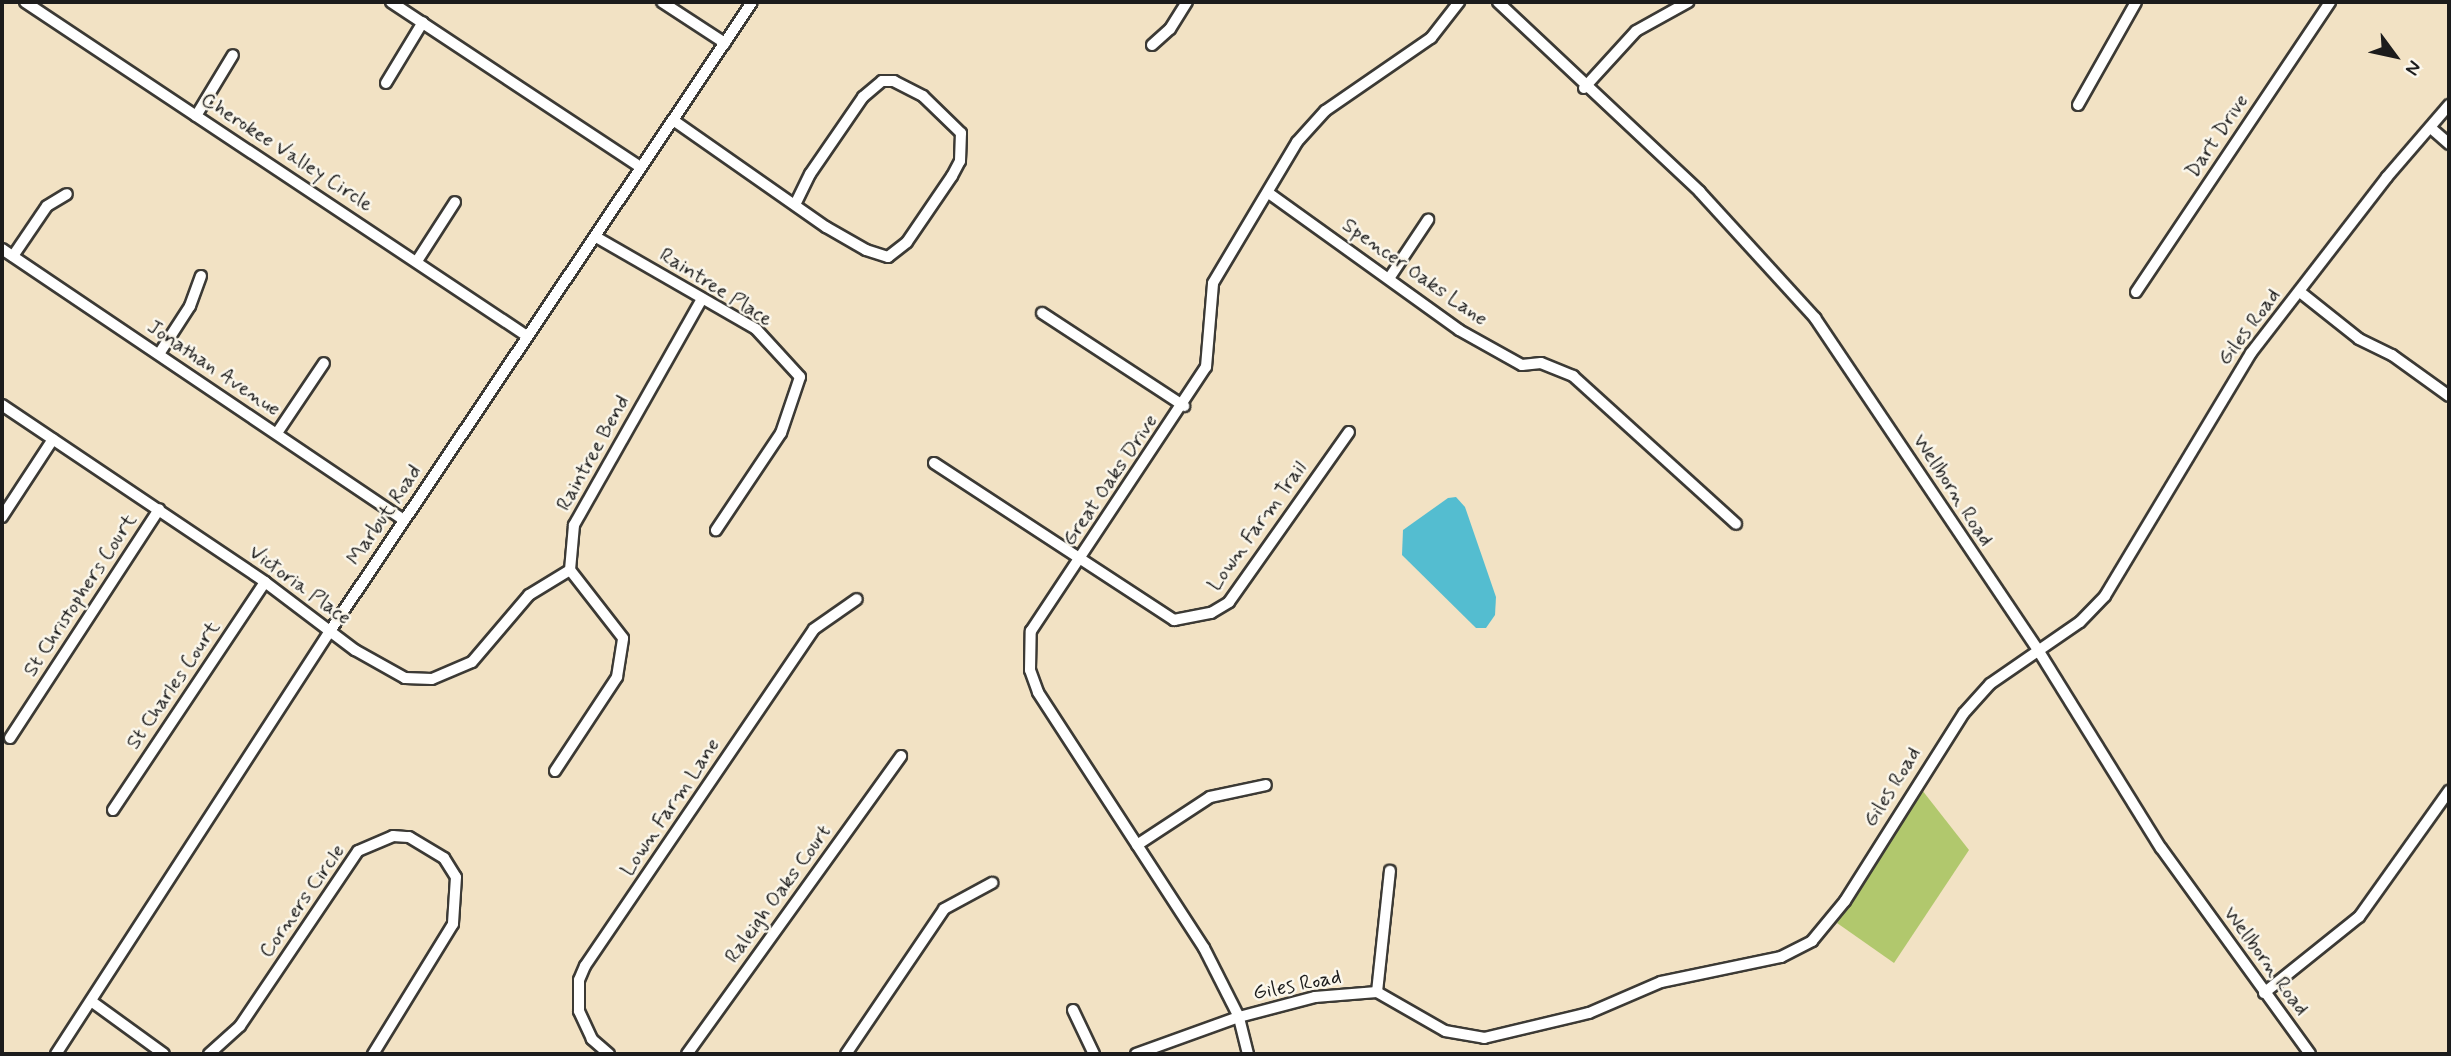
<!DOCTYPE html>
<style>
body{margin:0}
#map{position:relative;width:2451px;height:1056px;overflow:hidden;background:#f2e2c4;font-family:Mynerve,sans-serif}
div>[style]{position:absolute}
.green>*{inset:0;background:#b1c86d}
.water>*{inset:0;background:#54bdd0}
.roads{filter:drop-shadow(2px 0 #3c3a35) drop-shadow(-2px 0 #3c3a35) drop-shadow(0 2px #3c3a35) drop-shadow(0 -2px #3c3a35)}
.minor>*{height:10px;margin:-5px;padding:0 5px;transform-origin:5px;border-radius:5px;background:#fff}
span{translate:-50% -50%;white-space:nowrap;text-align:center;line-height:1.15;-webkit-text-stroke:5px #fbf7ec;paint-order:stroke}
.street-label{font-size:21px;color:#1c1c1c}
.frame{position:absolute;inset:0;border:4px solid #1c1c1c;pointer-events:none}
.north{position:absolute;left:2360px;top:21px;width:70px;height:70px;-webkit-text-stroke:5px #fbf7ec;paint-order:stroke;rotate:123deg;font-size:19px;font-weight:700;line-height:28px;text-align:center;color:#1c1c1c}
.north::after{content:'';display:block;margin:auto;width:24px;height:32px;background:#1c1c1c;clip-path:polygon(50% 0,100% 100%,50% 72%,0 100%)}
</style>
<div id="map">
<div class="green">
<i style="clip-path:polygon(1922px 790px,1969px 850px,1894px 963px,1837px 923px)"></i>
</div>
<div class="water">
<i style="clip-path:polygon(1456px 497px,1465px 507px,1496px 597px,1495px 615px,1486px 628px,1476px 628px,1402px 555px,1403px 530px,1448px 498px)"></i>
</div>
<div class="roads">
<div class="minor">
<i style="left:25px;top:2px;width:603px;rotate:33.64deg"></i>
<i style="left:391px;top:2px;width:299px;rotate:33.5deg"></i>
<i style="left:662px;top:2px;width:75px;rotate:33.1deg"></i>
<i style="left:1498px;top:2px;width:277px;rotate:43.2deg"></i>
<i style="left:1700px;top:192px;width:171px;rotate:47.6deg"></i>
<i style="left:1815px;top:318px;width:400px;rotate:56.1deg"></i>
<i style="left:2038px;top:650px;width:233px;rotate:58.2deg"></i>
<i style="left:2161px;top:848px;width:254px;rotate:54.1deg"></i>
<i style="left:1152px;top:45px;width:24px;rotate:-42deg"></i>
<i style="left:1170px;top:29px;width:32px;rotate:-58deg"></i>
<i style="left:386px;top:83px;width:71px;rotate:-58.8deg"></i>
<i style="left:1584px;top:88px;width:77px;rotate:-47.6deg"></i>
<i style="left:1636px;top:31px;width:60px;rotate:-29.1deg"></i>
<i style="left:2078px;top:105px;width:118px;rotate:-60.6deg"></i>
<i style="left:196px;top:116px;width:71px;rotate:-58.8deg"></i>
<i style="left:673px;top:120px;width:187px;rotate:35deg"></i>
<i style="left:826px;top:227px;width:46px;rotate:29.9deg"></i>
<i style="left:866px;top:250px;width:23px;rotate:18deg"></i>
<i style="left:888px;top:257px;width:24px;rotate:-38deg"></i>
<i style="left:907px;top:242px;width:80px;rotate:-55.7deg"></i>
<i style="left:952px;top:176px;width:17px;rotate:-62deg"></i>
<i style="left:960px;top:161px;width:28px;rotate:-88deg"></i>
<i style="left:961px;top:133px;width:53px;rotate:-135.8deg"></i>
<i style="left:923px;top:96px;width:33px;rotate:-153deg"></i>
<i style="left:894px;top:81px;width:12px;rotate:180deg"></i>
<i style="left:882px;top:81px;width:25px;rotate:140deg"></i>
<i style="left:863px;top:97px;width:93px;rotate:124.5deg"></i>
<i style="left:810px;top:174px;width:32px;rotate:116deg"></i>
<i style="left:2432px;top:129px;width:23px;rotate:41deg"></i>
<i style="left:1270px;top:194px;width:233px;rotate:35.7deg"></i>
<i style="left:1459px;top:330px;width:72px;rotate:29.1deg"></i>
<i style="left:1522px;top:365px;width:19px;rotate:-6deg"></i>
<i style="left:1541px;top:363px;width:35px;rotate:22deg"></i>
<i style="left:1573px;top:376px;width:220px;rotate:42.2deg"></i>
<i style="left:596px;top:237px;width:185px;rotate:29.9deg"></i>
<i style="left:756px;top:329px;width:65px;rotate:47.5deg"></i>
<i style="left:800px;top:377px;width:59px;rotate:108.7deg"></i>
<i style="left:781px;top:433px;width:117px;rotate:123.8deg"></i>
<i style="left:2px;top:249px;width:485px;rotate:34deg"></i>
<i style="left:13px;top:256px;width:60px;rotate:-55.8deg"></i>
<i style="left:47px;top:206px;width:23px;rotate:-31deg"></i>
<i style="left:417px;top:261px;width:70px;rotate:-57.2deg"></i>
<i style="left:1390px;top:277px;width:69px;rotate:-56.3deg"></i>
<i style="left:2136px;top:292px;width:349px;rotate:-56.2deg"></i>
<i style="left:2300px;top:292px;width:75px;rotate:38.5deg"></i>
<i style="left:2359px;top:339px;width:37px;rotate:26deg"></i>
<i style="left:2392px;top:355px;width:70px;rotate:35.7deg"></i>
<i style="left:1042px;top:313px;width:170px;rotate:33.2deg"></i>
<i style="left:159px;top:354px;width:57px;rotate:-57.1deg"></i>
<i style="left:190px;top:306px;width:32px;rotate:-70deg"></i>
<i style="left:2px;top:405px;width:317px;rotate:33.9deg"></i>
<i style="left:265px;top:582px;width:113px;rotate:37.1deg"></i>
<i style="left:355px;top:650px;width:57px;rotate:29.2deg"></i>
<i style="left:405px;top:678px;width:27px;rotate:2deg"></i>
<i style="left:432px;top:679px;width:43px;rotate:-23deg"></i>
<i style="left:472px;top:662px;width:88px;rotate:-49.6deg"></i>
<i style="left:529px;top:595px;width:48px;rotate:-31.4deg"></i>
<i style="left:277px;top:433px;width:84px;rotate:-56.1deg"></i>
<i style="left:934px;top:463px;width:287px;rotate:33.2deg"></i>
<i style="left:1174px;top:620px;width:38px;rotate:-11deg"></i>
<i style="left:1211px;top:613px;width:21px;rotate:-31deg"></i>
<i style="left:1229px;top:602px;width:208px;rotate:-54.8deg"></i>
<i style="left:2px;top:517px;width:93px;rotate:-56.8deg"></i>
<i style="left:10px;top:738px;width:273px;rotate:-56.9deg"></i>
<i style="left:555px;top:771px;width:113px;rotate:-56.6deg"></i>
<i style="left:617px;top:677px;width:39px;rotate:-81deg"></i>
<i style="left:623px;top:638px;width:86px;rotate:-127.9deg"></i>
<i style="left:570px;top:570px;width:45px;rotate:-84.9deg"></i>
<i style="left:574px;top:525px;width:260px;rotate:-60.5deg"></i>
<i style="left:113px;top:810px;width:274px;rotate:-56.3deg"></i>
<i style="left:1137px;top:845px;width:87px;rotate:-33.3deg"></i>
<i style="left:1210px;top:797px;width:57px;rotate:-12.1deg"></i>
<i style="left:1377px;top:992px;width:122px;rotate:-83.9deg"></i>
<i style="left:2264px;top:993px;width:122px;rotate:-38.7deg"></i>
<i style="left:2359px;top:917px;width:155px;rotate:-54.5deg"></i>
<i style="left:91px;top:1001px;width:90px;rotate:36deg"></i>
<i style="left:1073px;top:1010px;width:49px;rotate:64.5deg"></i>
<i style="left:56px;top:1054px;width:504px;rotate:-57.07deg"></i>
<i style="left:330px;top:631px;width:757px;rotate:-56.14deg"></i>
<i style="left:209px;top:1054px;width:42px;rotate:-42.1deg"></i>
<i style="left:240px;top:1026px;width:211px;rotate:-56deg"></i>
<i style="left:358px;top:851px;width:38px;rotate:-23deg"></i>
<i style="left:393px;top:836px;width:16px;rotate:4deg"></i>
<i style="left:409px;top:837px;width:41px;rotate:31deg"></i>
<i style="left:444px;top:858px;width:22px;rotate:58deg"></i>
<i style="left:456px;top:877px;width:47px;rotate:93.7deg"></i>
<i style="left:453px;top:924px;width:153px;rotate:121.6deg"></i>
<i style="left:609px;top:1054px;width:23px;rotate:-139deg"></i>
<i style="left:592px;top:1039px;width:31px;rotate:-115deg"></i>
<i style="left:579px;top:1011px;width:31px;rotate:-90deg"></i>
<i style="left:579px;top:980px;width:15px;rotate:-67deg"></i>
<i style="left:585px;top:966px;width:407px;rotate:-55.8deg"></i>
<i style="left:814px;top:629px;width:52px;rotate:-34.9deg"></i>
<i style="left:687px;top:1054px;width:367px;rotate:-54.3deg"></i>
<i style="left:846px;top:1054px;width:175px;rotate:-55.9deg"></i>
<i style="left:944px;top:909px;width:55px;rotate:-28.4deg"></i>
<i style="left:1136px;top:1054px;width:109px;rotate:-19.8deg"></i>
<i style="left:1239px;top:1017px;width:79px;rotate:-14.7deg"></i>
<i style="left:1315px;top:997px;width:62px;rotate:-4.6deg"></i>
<i style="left:1377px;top:992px;width:78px;rotate:29.8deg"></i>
<i style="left:1445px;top:1031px;width:40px;rotate:10deg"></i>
<i style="left:1484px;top:1038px;width:108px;rotate:-13.4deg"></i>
<i style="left:1589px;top:1013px;width:78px;rotate:-23.3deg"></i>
<i style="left:1661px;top:982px;width:123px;rotate:-11.8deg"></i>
<i style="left:1781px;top:957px;width:35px;rotate:-27deg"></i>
<i style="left:1812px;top:941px;width:52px;rotate:-50.5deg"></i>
<i style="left:1845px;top:901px;width:222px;rotate:-57.7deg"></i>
<i style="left:1964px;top:713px;width:39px;rotate:-48deg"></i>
<i style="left:1990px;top:684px;width:109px;rotate:-34.6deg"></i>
<i style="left:2080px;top:622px;width:36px;rotate:-46deg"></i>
<i style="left:2105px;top:596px;width:283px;rotate:-59deg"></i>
<i style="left:2251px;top:353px;width:222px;rotate:-52.3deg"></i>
<i style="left:2387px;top:177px;width:95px;rotate:-49.3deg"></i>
<i style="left:1248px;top:1054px;width:38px;rotate:-104deg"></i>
<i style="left:1239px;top:1017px;width:77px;rotate:-116.9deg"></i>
<i style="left:1204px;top:948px;width:305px;rotate:-123deg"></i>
<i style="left:1038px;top:692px;width:23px;rotate:-110deg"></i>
<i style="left:1030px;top:670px;width:39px;rotate:-89deg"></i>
<i style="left:1031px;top:631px;width:317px;rotate:-56.5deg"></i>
<i style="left:1206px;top:367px;width:84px;rotate:-85.2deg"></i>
<i style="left:1213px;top:283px;width:164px;rotate:-59.2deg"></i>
<i style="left:1297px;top:142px;width:42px;rotate:-47.9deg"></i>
<i style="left:1325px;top:111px;width:129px;rotate:-34.6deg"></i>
<i style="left:1431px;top:38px;width:46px;rotate:-52.1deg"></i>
</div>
</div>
<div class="street-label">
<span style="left:2217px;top:136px;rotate:-56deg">Dart Drive</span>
<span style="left:287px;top:152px;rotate:33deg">Cherokee Valley Circle</span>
<span style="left:1415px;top:272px;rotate:35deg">Spencer Oaks Lane</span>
<span style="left:716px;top:287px;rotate:32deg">Raintree Place</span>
<span style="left:2249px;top:327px;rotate:-53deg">Giles Road</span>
<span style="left:214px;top:368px;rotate:34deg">Jonathan Avenue</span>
<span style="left:593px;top:453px;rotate:-61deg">Raintree Bend</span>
<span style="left:1110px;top:480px;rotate:-56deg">Great Oaks Drive</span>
<span style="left:1953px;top:490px;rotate:57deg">Wellborn Road</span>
<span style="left:384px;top:515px;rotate:-56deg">Marbut Road</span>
<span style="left:1257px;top:526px;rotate:-54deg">Lown Farm Trail</span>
<span style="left:300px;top:585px;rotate:36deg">Victoria Place</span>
<span style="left:80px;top:595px;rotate:-57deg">St Christophers Court</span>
<span style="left:173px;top:685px;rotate:-56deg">St Charles Court</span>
<span style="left:1892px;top:787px;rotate:-58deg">Giles Road</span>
<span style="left:670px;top:807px;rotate:-56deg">Lown Farm Lane</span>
<span style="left:778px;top:894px;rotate:-54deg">Raleigh Oaks Court</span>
<span style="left:302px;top:901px;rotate:-55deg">Corners Circle</span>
<span style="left:2266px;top:961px;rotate:54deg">Wellborn Road</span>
<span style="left:1297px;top:985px;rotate:-11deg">Giles Road</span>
</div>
<div class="frame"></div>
<div class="north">N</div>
</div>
